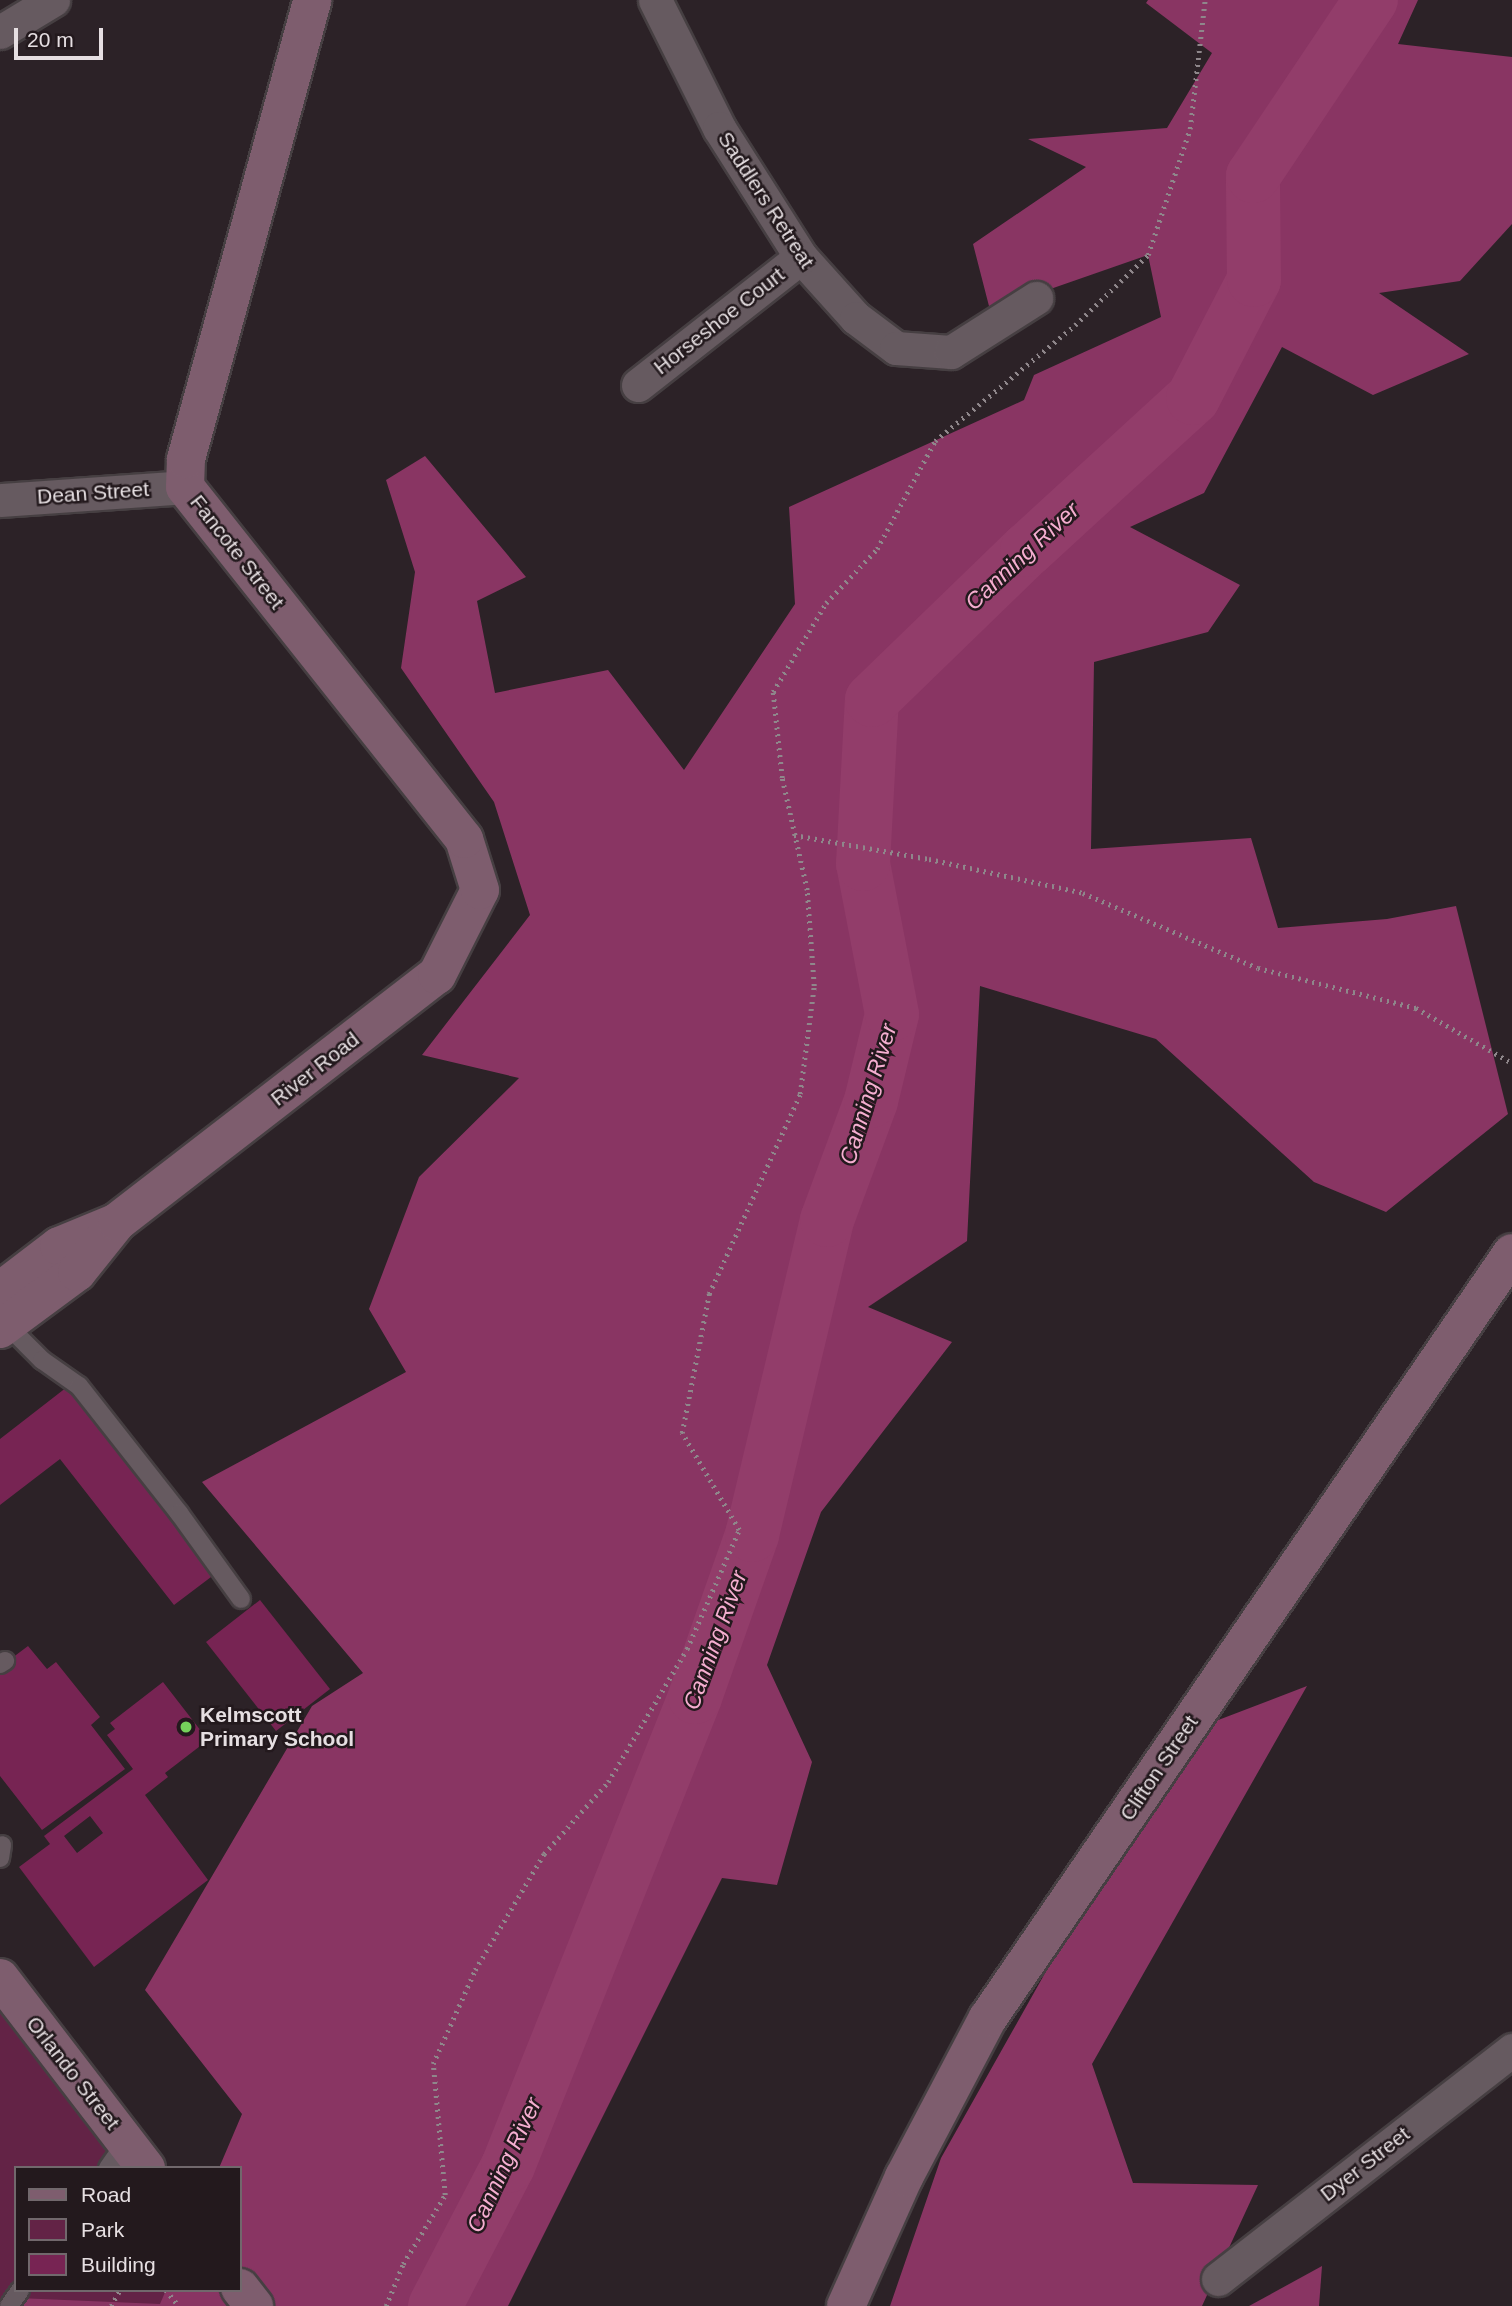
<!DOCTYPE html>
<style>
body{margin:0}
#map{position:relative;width:1512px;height:2306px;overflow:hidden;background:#2c2227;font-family:Helvetica,sans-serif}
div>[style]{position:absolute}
.green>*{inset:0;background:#632346}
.forest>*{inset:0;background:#893563}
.river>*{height:54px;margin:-27px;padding:0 27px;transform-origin:27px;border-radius:27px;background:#923d6a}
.building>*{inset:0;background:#772453}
.path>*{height:4.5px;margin-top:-2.25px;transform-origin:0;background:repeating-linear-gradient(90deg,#8f878b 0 2px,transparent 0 7px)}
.roads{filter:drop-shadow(2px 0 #463f42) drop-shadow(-2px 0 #463f42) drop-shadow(0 2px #463f42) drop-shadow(0 -2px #463f42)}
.service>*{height:18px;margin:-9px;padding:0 9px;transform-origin:9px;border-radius:9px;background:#665a60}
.minor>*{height:33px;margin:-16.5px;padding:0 16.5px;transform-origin:16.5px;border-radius:16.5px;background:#665a60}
.secondary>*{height:38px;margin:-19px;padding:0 19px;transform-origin:19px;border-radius:19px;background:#7e5d6e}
.dots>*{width:19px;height:19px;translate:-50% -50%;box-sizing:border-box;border:4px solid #23191d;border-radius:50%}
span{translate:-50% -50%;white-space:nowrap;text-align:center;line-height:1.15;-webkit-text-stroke:5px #23191d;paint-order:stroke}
.street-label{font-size:21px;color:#e6dfe2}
.poi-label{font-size:21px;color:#e6dfe2;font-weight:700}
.left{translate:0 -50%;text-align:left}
.water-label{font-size:23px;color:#f5aed0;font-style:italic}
.legend{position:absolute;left:14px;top:2166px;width:228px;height:126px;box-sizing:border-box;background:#23191d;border:2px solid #71686c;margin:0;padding:9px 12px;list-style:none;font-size:21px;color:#e6dfe2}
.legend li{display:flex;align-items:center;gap:14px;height:35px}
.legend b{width:35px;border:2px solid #71686c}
.scale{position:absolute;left:14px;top:28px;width:89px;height:32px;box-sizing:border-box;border:4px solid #e6dfe2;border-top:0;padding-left:9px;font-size:21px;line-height:24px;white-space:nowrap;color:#e6dfe2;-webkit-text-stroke:5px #23191d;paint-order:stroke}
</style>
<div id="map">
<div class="green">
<i style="clip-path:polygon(0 2010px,121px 2168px,16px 2168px,16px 2290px,215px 2290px,227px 2306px,0 2306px)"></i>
</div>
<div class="forest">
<i style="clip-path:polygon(1148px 0,1418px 0,1398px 44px,1512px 57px,1512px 224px,1460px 281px,1379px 293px,1469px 354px,1373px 395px,1282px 347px,1204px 493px,1130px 527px,1240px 585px,1208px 632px,1094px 662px,1091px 849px,1251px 838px,1278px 928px,1387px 919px,1456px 906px,1508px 1114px,1386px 1212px,1314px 1182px,1156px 1039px,980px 986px,967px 1241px,868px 1307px,952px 1342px,821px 1512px,767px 1665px,812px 1762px,777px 1885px,722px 1878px,508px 2306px,12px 2306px,17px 2298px,160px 2304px,166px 2290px,240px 2290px,240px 2168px,219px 2168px,242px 2114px,145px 1990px,312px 1706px,363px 1673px,202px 1482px,406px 1372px,369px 1309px,419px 1177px,519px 1078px,422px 1055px,530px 915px,494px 802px,401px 668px,415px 572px,386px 480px,425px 456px,526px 577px,477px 601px,495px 693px,608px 670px,684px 770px,795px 604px,789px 507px,1024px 400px,1034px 375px,1161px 317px,1148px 255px,990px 310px,973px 244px,1086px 167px,1028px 139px,1167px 128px,1212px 53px,1146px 3px)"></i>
<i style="clip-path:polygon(1307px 1686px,1092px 2064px,1133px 2183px,1258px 2185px,1202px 2306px,890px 2306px,941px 2158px,1179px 1735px)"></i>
<i style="clip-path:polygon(1322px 2266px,1319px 2306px,1249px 2306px)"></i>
</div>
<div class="river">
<i style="left:435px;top:2306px;width:158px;rotate:-62.5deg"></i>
<i style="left:508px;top:2166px;width:505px;rotate:-68.26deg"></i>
<i style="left:695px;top:1697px;width:172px;rotate:-70.6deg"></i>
<i style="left:752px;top:1535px;width:324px;rotate:-76.6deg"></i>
<i style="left:827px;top:1220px;width:127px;rotate:-69.7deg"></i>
<i style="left:871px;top:1101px;width:89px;rotate:-76.4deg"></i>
<i style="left:892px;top:1014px;width:153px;rotate:-100.9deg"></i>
<i style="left:863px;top:864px;width:164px;rotate:-86.9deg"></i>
<i style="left:872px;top:700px;width:216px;rotate:-44.1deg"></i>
<i style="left:1027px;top:550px;width:225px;rotate:-42.5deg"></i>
<i style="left:1193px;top:398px;width:133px;rotate:-62.7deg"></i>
<i style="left:1254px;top:280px;width:104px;rotate:-90.6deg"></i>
<i style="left:1253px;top:176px;width:212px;rotate:-56.2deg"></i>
</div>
<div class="building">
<i style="clip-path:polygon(67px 1387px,215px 1574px,174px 1605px,60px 1459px,0 1505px,0 1439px)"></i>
<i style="clip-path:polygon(260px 1600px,330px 1689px,276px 1731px,206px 1642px)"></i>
<i style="clip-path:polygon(28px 1646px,47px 1669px,56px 1662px,100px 1717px,91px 1725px,125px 1769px,42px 1830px,0 1776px,0 1667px)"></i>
<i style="clip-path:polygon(evenodd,163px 1682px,208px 1740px,165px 1773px,168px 1777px,145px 1795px,208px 1880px,94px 1967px,19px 1867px,50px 1844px,44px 1836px,133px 1769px,107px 1735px,115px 1729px,110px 1723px,163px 1682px,90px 1816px,103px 1833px,77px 1853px,64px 1836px,90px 1816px)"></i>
</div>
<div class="path">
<i style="left:794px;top:835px;width:137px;rotate:10.1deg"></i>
<i style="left:929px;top:859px;width:158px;rotate:12.4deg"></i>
<i style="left:1083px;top:893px;width:190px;rotate:23.2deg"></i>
<i style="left:1258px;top:968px;width:163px;rotate:14.2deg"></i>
<i style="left:1416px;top:1008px;width:111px;rotate:29.8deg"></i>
<i style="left:166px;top:2290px;width:21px;rotate:51deg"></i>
<i style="left:111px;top:2306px;width:18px;rotate:-61deg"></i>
<i style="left:386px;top:2306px;width:45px;rotate:-68deg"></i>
<i style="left:403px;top:2264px;width:81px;rotate:-58.7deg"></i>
<i style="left:445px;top:2195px;width:132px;rotate:-95.2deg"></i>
<i style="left:433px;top:2064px;width:103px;rotate:-65.9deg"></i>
<i style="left:475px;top:1970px;width:135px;rotate:-59.3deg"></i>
<i style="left:544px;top:1854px;width:96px;rotate:-48.4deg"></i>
<i style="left:608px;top:1782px;width:155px;rotate:-59.3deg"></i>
<i style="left:687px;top:1649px;width:130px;rotate:-66.4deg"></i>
<i style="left:739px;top:1530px;width:113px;rotate:-120.4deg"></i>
<i style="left:682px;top:1433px;width:142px;rotate:-79deg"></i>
<i style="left:709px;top:1294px;width:220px;rotate:-65.5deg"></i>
<i style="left:800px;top:1094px;width:109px;rotate:-82.6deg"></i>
<i style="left:814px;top:986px;width:96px;rotate:-94.2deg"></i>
<i style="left:807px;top:890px;width:115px;rotate:-102.6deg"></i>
<i style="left:782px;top:778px;width:86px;rotate:-96deg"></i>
<i style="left:773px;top:692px;width:104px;rotate:-59.2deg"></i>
<i style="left:826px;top:603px;width:74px;rotate:-46.6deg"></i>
<i style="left:877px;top:549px;width:123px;rotate:-61.8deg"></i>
<i style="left:935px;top:441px;width:182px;rotate:-39.6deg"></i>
<i style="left:1075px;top:325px;width:101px;rotate:-43.8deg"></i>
<i style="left:1148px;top:255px;width:133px;rotate:-71.6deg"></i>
<i style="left:1190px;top:129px;width:130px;rotate:-83.4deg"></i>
</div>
<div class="roads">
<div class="service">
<i style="left:6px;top:1324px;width:51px;rotate:45deg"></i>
<i style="left:42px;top:1360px;width:45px;rotate:35.1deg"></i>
<i style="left:79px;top:1386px;width:162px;rotate:51.8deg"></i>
<i style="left:179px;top:1513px;width:106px;rotate:54.2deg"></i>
<i style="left:0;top:1664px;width:6px;rotate:-31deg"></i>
<i style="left:0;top:1858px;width:13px;rotate:-81deg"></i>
<i style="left:108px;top:2168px;width:32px;rotate:-55deg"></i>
<i style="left:9px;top:2306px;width:19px;rotate:-55deg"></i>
</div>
<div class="minor">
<i style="left:655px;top:0;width:143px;rotate:63.4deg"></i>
<i style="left:719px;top:128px;width:153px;rotate:57.6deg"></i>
<i style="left:801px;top:257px;width:82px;rotate:48deg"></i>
<i style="left:856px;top:318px;width:50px;rotate:36.9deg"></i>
<i style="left:896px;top:348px;width:55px;rotate:4.2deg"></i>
<i style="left:951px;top:352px;width:101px;rotate:-32.4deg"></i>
<i style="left:0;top:32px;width:62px;rotate:-31.1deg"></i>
<i style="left:638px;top:385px;width:207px;rotate:-38.1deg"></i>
<i style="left:0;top:500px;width:185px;rotate:-4deg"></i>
<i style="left:1218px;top:2279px;width:373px;rotate:-37.9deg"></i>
</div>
<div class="secondary">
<i style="left:0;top:1291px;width:74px;rotate:-37.3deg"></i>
<i style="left:59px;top:1246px;width:61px;rotate:-22.3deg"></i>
<i style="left:0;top:1329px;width:96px;rotate:-36.5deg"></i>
<i style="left:77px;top:1272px;width:64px;rotate:-51.3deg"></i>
<i style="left:117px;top:1222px;width:404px;rotate:-37.7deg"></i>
<i style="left:437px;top:975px;width:95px;rotate:-63.2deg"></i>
<i style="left:480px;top:890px;width:53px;rotate:-107.4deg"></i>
<i style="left:464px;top:839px;width:449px;rotate:-128.4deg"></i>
<i style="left:185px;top:487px;width:28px;rotate:-88deg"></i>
<i style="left:186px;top:459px;width:476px;rotate:-74.6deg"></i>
<i style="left:0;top:1978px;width:240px;rotate:52.5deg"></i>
<i style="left:240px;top:2288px;width:23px;rotate:52deg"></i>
<i style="left:846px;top:2306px;width:141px;rotate:-65.8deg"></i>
<i style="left:904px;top:2177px;width:180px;rotate:-62.2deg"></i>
<i style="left:988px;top:2018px;width:927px;rotate:-55.59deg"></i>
</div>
</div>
<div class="dots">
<i style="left:186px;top:1727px;background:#75d25b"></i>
</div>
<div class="street-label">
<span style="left:766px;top:200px;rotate:57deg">Saddlers Retreat</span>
<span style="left:719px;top:321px;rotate:-38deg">Horseshoe Court</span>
<span style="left:93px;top:493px;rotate:-4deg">Dean Street</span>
<span style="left:237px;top:552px;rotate:52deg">Fancote Street</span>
<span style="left:315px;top:1069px;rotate:-38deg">River Road</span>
<span style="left:1159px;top:1768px;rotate:-56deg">Clifton Street</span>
<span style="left:73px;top:2073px;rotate:52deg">Orlando Street</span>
<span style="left:1365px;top:2164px;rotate:-38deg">Dyer Street</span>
</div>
<div class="poi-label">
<span class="left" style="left:200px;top:1727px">Kelmscott<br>Primary School</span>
</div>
<div class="water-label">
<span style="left:1022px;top:556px;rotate:-43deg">Canning River</span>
<span style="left:868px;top:1094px;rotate:-73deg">Canning River</span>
<span style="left:715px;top:1640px;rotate:-70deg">Canning River</span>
<span style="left:504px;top:2165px;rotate:-65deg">Canning River</span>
</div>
<ul class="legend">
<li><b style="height:9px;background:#7e5d6e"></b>Road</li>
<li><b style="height:19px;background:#632346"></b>Park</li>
<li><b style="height:19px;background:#772453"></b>Building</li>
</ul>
<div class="scale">20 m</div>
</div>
